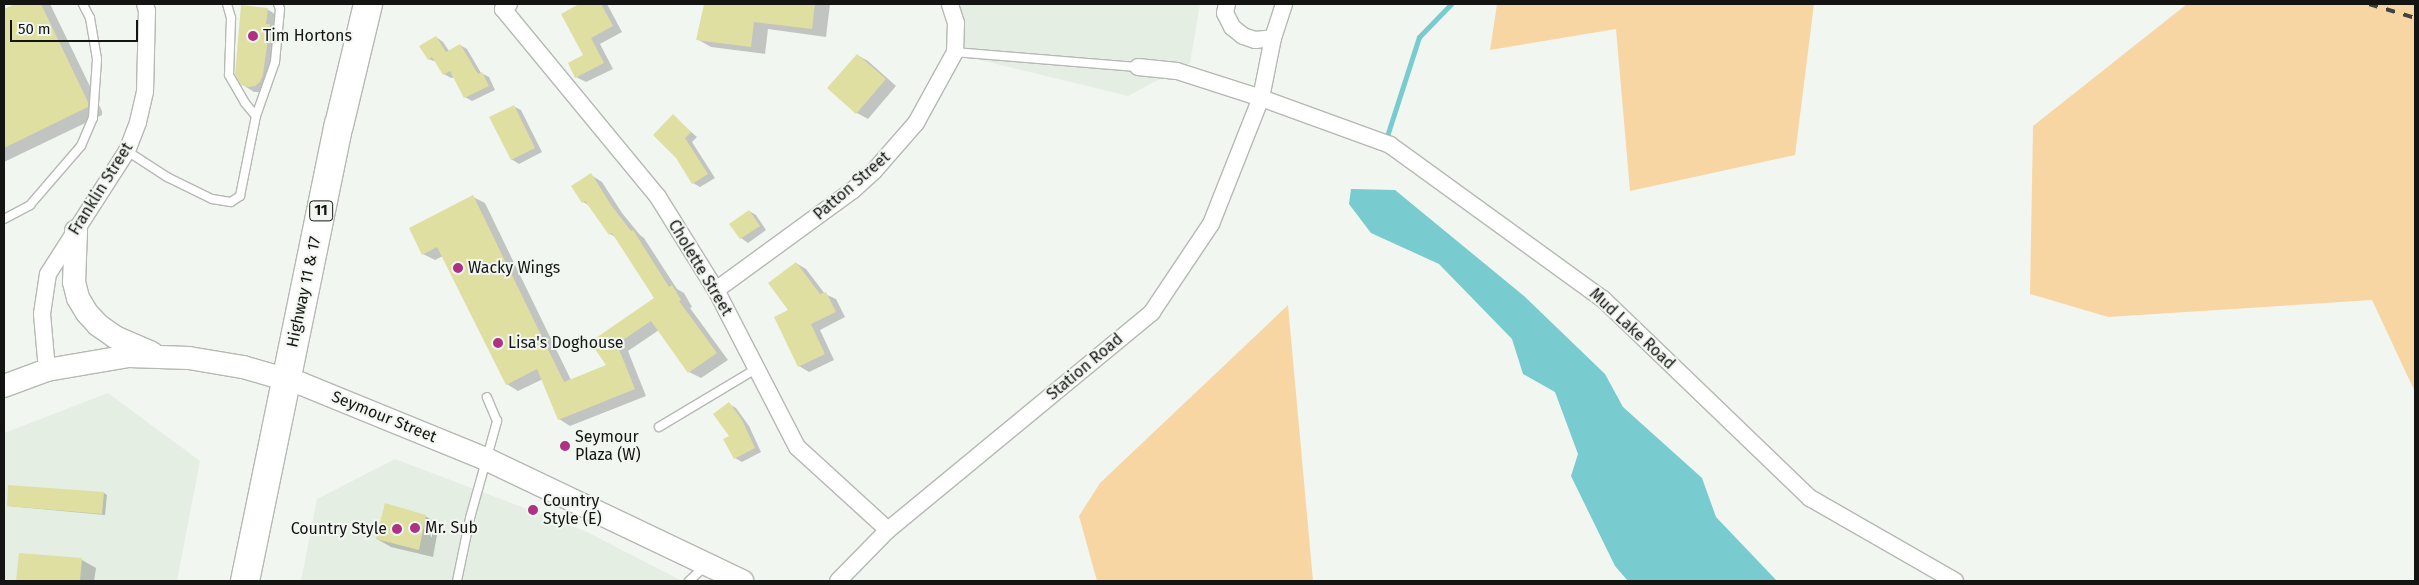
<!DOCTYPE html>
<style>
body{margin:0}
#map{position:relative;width:2419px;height:585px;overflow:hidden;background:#f2f6f1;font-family:"Fira Sans",sans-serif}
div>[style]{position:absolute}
.built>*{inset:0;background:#e5eee2}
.green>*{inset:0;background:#f8d6a4}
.water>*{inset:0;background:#78cbcf}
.shadow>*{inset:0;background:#0003}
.stream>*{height:5px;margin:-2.5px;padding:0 2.5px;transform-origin:2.5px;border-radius:2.5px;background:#78cbcf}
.building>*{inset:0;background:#dfdfa1}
.roads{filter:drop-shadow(1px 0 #b5b9b4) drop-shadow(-1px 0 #b5b9b4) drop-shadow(0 1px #b5b9b4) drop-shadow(0 -1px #b5b9b4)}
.lane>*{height:8px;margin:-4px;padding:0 4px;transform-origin:4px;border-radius:4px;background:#fff}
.street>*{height:16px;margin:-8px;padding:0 8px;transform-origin:8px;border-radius:8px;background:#fff}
.secondary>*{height:22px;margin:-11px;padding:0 11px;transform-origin:11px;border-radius:11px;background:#fff}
.highway>*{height:28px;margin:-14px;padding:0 14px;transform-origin:14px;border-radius:14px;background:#fff}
.rail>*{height:4px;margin-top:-2px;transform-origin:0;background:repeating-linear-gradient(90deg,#414340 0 9px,transparent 0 18px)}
.dots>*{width:14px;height:14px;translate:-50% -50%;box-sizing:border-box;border:2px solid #f2f6f1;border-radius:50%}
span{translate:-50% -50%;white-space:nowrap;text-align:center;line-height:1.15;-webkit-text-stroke:4px #f2f6f1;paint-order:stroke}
.shield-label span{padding:1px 4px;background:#f2f6f1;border:1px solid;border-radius:4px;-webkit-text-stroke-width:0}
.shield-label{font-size:15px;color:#141513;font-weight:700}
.poi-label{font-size:16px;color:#141513}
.left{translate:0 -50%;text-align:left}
.right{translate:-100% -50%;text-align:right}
.street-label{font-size:16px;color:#141513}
.frame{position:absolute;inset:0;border:5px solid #141513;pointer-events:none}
.scale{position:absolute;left:10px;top:20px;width:128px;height:22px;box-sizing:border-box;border:2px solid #141513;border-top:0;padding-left:6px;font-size:15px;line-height:18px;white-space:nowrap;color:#141513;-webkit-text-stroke:4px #f2f6f1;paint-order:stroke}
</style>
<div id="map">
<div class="built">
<i style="clip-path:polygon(957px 4px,1200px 4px,1190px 63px,1128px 96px,964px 56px)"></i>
<i style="clip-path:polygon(108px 393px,200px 461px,177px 581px,4px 581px,4px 433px)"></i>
<i style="clip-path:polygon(395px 459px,585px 531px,682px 581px,301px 581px,317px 499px)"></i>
</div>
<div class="green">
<i style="clip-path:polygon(1497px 4px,1814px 4px,1795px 155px,1630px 191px,1616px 29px,1490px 50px)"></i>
<i style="clip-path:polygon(2187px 4px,2415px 4px,2415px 392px,2372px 300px,2108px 317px,2030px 294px,2033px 126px)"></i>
<i style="clip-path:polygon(1288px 305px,1313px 581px,1097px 581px,1079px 516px,1100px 483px)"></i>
</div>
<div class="water">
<i style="clip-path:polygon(1351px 189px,1395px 190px,1524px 296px,1605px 374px,1623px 407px,1702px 478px,1716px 517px,1777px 581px,1628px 581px,1615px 566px,1571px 476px,1578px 454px,1555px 392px,1523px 374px,1512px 339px,1439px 264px,1371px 233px,1349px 204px)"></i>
</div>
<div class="shadow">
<i style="clip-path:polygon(18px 4px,50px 4px,102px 111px,102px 115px,4px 162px,4px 10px)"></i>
<i style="clip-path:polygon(582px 4px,607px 4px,622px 32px,600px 44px,613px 69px,586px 82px,576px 77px,585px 56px,562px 14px)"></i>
<i style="clip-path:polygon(706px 4px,830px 4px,826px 37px,768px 29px,765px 54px,711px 47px,697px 39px)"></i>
<i style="clip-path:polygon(267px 9px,278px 16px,280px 32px,273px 81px,266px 92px,254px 92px,243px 85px)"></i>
<i style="clip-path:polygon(436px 37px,443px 42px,449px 51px,460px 45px,467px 49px,481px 73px,489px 77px,495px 90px,472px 101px,465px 97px,455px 77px,451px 78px,444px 74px,437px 62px,428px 59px)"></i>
<i style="clip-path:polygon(857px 55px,868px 61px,896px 86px,868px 119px,857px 113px,829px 88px)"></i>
<i style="clip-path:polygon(513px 106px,521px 110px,542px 152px,519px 164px,511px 159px)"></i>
<i style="clip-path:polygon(673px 116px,697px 137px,692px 142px,715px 178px,700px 187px,693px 183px)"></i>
<i style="clip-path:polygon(591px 175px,602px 182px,622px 213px,640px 235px,644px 238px,677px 289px,684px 293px,692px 307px,690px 308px,728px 360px,701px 378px,689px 372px,659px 330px,628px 351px,646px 396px,570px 426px,559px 419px,543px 379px,518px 391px,507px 384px,443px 256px,435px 260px,423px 254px,473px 197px,485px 203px,571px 380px,608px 365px,592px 342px,656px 299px,617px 238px,610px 234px,590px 206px,583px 202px)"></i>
<i style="clip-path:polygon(749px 211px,756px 215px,766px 230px,748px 243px,741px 238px)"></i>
<i style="clip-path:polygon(796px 263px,806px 269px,825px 294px,836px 299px,845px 317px,820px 330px,834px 360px,809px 372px,799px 366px,790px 310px)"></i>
<i style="clip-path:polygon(729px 404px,736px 408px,749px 426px,761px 452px,742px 462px,735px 458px,731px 437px)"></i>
<i style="clip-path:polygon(104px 493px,107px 495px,105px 515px,8px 506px)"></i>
<i style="clip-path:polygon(425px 516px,439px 524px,433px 557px,391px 547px,377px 539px)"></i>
<i style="clip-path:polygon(20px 554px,82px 560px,96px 568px,94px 581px,18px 581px)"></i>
</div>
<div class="stream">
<i style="left:1387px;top:136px;width:104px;rotate:-72.1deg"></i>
<i style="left:1419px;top:37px;width:46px;rotate:-45.9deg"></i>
</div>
<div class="building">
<i style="clip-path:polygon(15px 4px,41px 4px,88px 102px,88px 107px,4px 148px,4px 9px)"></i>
<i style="clip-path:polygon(579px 4px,601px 4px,613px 26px,591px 38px,604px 63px,575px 78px,568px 63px,583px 55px,561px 14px)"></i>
<i style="clip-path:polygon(704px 4px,815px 4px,812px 29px,754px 22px,751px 47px,696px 40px)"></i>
<i style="clip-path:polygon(241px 5px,268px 8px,266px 24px,270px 24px,263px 74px,260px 82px,255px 86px,248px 87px,241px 85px,235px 74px)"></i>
<i style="clip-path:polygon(436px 36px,446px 52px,460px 44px,478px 74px,482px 72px,489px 86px,464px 98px,450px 71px,443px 75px,432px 57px,428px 60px,419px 46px)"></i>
<i style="clip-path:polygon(857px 54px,886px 79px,856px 114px,827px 88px)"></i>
<i style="clip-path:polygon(514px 105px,535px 148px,511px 160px,489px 117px)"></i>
<i style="clip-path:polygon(673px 114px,691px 132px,685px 138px,708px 174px,692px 184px,676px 158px,653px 135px)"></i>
<i style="clip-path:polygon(591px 173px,611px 205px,631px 231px,633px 230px,669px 287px,672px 285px,681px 300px,679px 301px,717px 353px,688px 373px,651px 321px,617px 344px,635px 389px,558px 420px,537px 369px,506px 385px,437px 247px,422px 255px,409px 228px,473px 195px,564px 382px,606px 365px,590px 342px,654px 298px,612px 233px,609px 235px,585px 201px,582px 203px,571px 186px)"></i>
<i style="clip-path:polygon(749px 210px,760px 226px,740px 239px,729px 224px)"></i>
<i style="clip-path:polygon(796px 262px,820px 294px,826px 292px,836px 312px,811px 324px,825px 354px,798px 367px,774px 317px,788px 310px,768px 283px)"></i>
<i style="clip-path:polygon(729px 402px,742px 420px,755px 448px,734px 459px,723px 439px,729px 436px,713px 414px)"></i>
<i style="clip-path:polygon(8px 485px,104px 492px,102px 514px,7px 506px)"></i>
<i style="clip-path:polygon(385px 503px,426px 515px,419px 550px,376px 539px)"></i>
<i style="clip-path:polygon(19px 553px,82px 558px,80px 581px,16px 581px)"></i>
</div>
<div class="roads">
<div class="lane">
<i style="left:227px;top:4px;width:15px;rotate:74deg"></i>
<i style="left:231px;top:18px;width:57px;rotate:92deg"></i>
<i style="left:229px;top:75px;width:32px;rotate:60deg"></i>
<i style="left:245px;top:103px;width:17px;rotate:50deg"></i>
<i style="left:955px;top:52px;width:184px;rotate:4.7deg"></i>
<i style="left:127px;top:151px;width:48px;rotate:33deg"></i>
<i style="left:167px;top:177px;width:50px;rotate:26.1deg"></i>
<i style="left:212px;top:199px;width:19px;rotate:9deg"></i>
<i style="left:231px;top:202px;width:11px;rotate:-34deg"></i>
<i style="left:240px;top:196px;width:82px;rotate:-78.7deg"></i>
<i style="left:256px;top:116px;width:57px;rotate:-70.6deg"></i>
<i style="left:275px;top:62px;width:53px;rotate:-84.6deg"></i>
<i style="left:280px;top:9px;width:5px;rotate:-112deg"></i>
<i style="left:4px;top:219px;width:30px;rotate:-28deg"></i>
<i style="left:30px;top:205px;width:78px;rotate:-49.2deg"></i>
<i style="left:81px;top:146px;width:30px;rotate:-67deg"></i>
<i style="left:93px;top:118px;width:59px;rotate:-86.1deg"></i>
<i style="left:97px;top:59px;width:42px;rotate:-99.7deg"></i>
<i style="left:90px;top:18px;width:16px;rotate:-117deg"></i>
<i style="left:659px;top:427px;width:113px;rotate:-30.9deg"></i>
<i style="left:457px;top:581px;width:64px;rotate:-78.3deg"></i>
<i style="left:470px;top:518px;width:101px;rotate:-74.4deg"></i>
<i style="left:497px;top:421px;width:26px;rotate:-113deg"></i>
<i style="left:689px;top:581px;width:21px;rotate:-43deg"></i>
</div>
<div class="street">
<i style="left:509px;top:4px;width:8px;rotate:140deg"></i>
<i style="left:503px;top:9px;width:244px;rotate:50.5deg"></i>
<i style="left:658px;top:197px;width:110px;rotate:58.1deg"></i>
<i style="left:716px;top:290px;width:177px;rotate:62.7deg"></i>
<i style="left:797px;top:447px;width:123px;rotate:42.4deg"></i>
<i style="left:1227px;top:4px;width:9px;rotate:103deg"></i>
<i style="left:1225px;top:13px;width:16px;rotate:63deg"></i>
<i style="left:1232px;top:27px;width:14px;rotate:39deg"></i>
<i style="left:1243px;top:36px;width:13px;rotate:18deg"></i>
<i style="left:1255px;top:40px;width:18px;rotate:-6deg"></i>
<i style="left:1138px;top:67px;width:39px;rotate:6deg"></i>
<i style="left:1177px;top:71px;width:88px;rotate:17.8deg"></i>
<i style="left:1261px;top:98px;width:137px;rotate:20deg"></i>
<i style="left:1390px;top:145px;width:263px;rotate:35.9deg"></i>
<i style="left:1603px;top:299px;width:287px;rotate:43.9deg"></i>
<i style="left:1810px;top:498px;width:167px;rotate:29.8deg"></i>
<i style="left:716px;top:290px;width:168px;rotate:-36.1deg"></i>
<i style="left:852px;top:191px;width:30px;rotate:-42deg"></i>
<i style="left:874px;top:171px;width:64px;rotate:-48.8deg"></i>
<i style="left:916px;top:123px;width:81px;rotate:-61.2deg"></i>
<i style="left:955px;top:52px;width:29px;rotate:-88deg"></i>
<i style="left:956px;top:23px;width:20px;rotate:-108deg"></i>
<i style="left:47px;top:370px;width:56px;rotate:-95.1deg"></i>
<i style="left:42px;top:314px;width:40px;rotate:-81.5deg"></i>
<i style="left:48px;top:274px;width:146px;rotate:-57.3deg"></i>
<i style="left:127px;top:151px;width:31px;rotate:-69deg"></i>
<i style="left:138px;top:122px;width:31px;rotate:-77deg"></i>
<i style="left:145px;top:92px;width:81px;rotate:-88.6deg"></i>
<i style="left:147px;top:11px;width:7px;rotate:-106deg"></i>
<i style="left:838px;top:581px;width:71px;rotate:-45.6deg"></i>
<i style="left:888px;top:530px;width:342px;rotate:-39.5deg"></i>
<i style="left:1152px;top:312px;width:106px;rotate:-56.2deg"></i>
<i style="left:1211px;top:224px;width:136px;rotate:-68.4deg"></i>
<i style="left:1261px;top:98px;width:61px;rotate:-78.7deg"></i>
<i style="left:1273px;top:38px;width:36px;rotate:-72deg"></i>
</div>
<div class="secondary">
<i style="left:76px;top:231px;width:51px;rotate:92.2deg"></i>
<i style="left:74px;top:282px;width:16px;rotate:76deg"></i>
<i style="left:78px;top:298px;width:17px;rotate:59deg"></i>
<i style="left:87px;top:313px;width:16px;rotate:47deg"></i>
<i style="left:98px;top:325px;width:21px;rotate:35deg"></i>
<i style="left:115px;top:337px;width:40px;rotate:23.4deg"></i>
<i style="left:4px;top:386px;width:46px;rotate:-20.4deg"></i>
<i style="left:47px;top:370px;width:83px;rotate:-9.7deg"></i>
<i style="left:129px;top:356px;width:60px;rotate:1.9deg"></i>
<i style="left:189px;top:358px;width:55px;rotate:9.5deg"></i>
<i style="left:243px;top:367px;width:61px;rotate:16.1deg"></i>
<i style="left:302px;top:384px;width:199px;rotate:22.2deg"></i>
<i style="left:486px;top:459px;width:284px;rotate:25.5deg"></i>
</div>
<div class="highway">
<i style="left:245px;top:581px;width:466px;rotate:-78.4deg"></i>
<i style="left:339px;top:125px;width:124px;rotate:-76.5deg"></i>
</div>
</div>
<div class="rail">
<i style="left:2369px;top:4px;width:48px;rotate:16.9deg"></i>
</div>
<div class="dots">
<i style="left:253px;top:36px;background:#ae3182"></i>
<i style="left:458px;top:268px;background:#ae3182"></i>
<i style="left:498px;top:343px;background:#ae3182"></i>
<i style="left:565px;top:446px;background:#ae3182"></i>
<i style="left:533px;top:510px;background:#ae3182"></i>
<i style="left:415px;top:528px;background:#ae3182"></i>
<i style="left:397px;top:529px;background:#ae3182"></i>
</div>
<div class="shield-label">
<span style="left:321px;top:211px">11</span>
</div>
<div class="poi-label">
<span class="left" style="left:263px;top:36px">Tim Hortons</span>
<span class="left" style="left:468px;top:268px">Wacky Wings</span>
<span class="left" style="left:508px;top:343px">Lisa's Doghouse</span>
<span class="left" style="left:575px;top:446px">Seymour<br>Plaza (W)</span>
<span class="left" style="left:543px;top:510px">Country<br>Style (E)</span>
<span class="left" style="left:425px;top:528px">Mr. Sub</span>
<span class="right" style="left:387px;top:529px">Country Style</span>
</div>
<div class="street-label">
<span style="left:852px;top:186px;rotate:-41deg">Patton Street</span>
<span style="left:101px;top:189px;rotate:-58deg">Franklin Street</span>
<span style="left:700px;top:268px;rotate:59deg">Cholette Street</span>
<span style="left:304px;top:292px;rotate:-78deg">Highway 11 &amp; 17</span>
<span style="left:1632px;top:329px;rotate:43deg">Mud Lake Road</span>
<span style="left:1085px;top:367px;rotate:-40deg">Station Road</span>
<span style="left:384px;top:417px;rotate:22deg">Seymour Street</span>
</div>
<div class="frame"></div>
<div class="scale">50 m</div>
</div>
